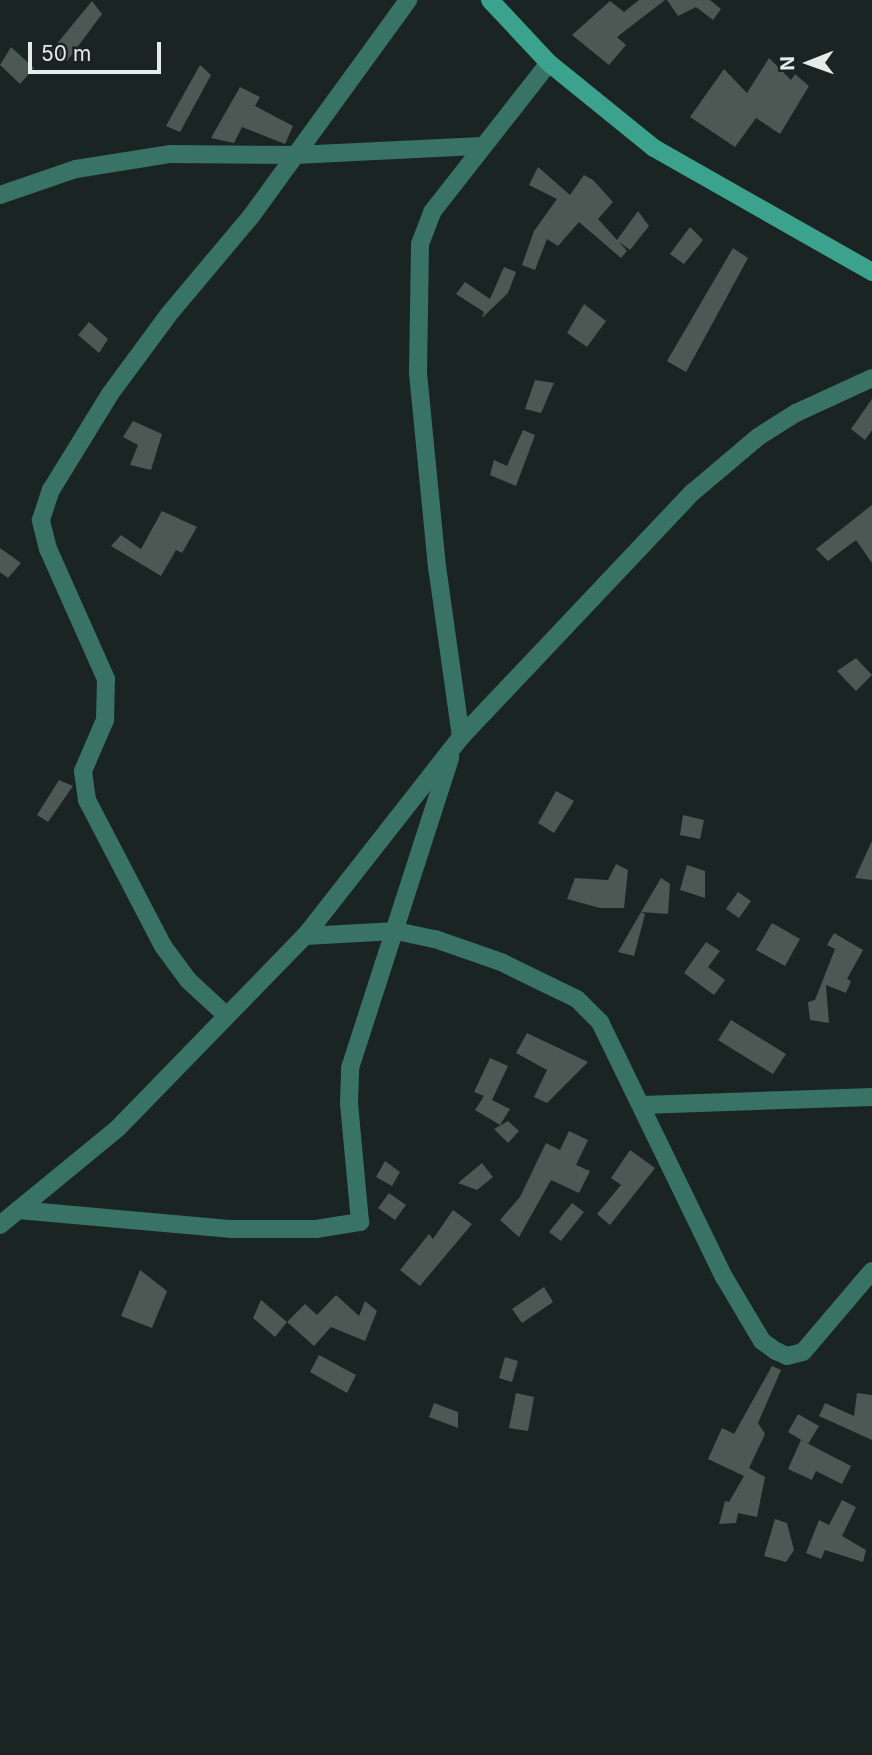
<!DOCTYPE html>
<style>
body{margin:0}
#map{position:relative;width:872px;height:1755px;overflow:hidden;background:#1a2422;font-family:Inter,sans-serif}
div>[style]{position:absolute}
.building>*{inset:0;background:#4d5855}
.minor>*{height:18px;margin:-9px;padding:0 9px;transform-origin:9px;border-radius:9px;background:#387366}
.secondary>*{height:18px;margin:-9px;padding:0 9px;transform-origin:9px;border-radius:9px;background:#3ba28d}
span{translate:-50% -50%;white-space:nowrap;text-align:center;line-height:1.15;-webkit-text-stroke:5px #1a2422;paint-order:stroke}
.north{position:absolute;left:774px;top:28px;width:70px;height:70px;-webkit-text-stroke:5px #1a2422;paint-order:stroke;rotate:269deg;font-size:19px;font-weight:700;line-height:28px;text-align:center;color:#e4ebe9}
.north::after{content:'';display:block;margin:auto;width:24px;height:32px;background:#e4ebe9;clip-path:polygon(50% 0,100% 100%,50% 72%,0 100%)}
.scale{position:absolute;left:28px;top:42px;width:133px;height:32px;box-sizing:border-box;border:4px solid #e4ebe9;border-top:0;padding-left:9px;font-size:21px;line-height:24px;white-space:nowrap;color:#e4ebe9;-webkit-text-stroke:5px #1a2422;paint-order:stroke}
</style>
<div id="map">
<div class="building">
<i style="clip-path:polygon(639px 0,665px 0,617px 37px,626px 45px,609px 65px,572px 35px,610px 1px,624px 12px)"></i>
<i style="clip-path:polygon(667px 0,710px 0,721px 9px,713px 20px,696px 7px,678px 16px)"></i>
<i style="clip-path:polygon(92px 1px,102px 14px,67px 61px,51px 51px)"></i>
<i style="clip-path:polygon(11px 47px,34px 68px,20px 84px,0 65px)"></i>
<i style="clip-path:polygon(769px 58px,791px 80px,795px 74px,809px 86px,780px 134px,756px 118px,735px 147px,690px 117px,724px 69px,747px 93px)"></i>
<i style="clip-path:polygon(200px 65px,211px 75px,180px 132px,166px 126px)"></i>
<i style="clip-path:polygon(240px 87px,260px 97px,255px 106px,293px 126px,285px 144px,242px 127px,234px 143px,211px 138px)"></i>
<i style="clip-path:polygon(538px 167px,570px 195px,584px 175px,593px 180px,613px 202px,598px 219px,617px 240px,638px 211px,649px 226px,630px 250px,619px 242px,627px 251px,621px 258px,579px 222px,558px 246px,547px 239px,535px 270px,522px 265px,534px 231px,557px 199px,529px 185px)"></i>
<i style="clip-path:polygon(690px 227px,703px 240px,684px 264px,670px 254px)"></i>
<i style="clip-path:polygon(733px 248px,748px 258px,686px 372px,667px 361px)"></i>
<i style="clip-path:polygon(504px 267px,516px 272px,508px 293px,482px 318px,484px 312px,456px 294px,465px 282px,490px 299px)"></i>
<i style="clip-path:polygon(584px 304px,606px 321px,587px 347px,567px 333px)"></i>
<i style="clip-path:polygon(89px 322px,108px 339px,99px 353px,78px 335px)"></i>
<i style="clip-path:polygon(535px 380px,554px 383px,541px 413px,525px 409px)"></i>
<i style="clip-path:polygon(872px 399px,872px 430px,865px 440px,851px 429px)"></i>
<i style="clip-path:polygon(133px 421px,162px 434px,151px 470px,130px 465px,138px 445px,123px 437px)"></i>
<i style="clip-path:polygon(523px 430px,535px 435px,516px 486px,490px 475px,494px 460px,507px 466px)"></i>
<i style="clip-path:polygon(872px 505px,872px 563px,856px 540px,828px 561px,816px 549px)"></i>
<i style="clip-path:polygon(162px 511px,197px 527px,182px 553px,176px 550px,161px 576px,111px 546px,121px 535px,141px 549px)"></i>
<i style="clip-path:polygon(0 548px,21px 563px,8px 578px,0 572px)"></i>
<i style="clip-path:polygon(856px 658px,872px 675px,856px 691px,837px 671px)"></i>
<i style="clip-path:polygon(59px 780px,73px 786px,48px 822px,37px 815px)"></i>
<i style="clip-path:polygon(556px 791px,574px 801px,554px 833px,538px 823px)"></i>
<i style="clip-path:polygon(683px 815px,704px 820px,700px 839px,680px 835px)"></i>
<i style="clip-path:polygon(872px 841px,872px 880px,855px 878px)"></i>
<i style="clip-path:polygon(616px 864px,628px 870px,624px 908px,600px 908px,567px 899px,575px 878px,608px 880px)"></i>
<i style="clip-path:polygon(687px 865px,705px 871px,705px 898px,680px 890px)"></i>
<i style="clip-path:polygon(661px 878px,670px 884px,668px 914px,641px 912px)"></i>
<i style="clip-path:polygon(738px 892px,751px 901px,739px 918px,726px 909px)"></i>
<i style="clip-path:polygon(641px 912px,645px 914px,634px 956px,618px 952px)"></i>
<i style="clip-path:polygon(772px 923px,800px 939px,785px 966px,756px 950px)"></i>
<i style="clip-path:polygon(834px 933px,863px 950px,847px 979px,851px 981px,846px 993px,826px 985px,829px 1023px,810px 1020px,808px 1002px,815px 1000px,835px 949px,827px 945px)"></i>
<i style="clip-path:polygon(706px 942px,720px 951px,708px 967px,725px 980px,714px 995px,684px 973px)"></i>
<i style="clip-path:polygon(731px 1020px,786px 1054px,773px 1074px,718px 1040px)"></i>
<i style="clip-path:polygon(527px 1033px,588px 1062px,547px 1103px,534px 1097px,547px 1070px,516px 1053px)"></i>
<i style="clip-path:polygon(490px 1058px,508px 1066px,492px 1100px,510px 1109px,500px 1125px,475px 1110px,484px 1096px,474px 1092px)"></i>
<i style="clip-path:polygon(508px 1121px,519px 1131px,508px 1143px,494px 1129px)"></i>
<i style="clip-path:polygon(569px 1131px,588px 1140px,576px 1165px,590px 1171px,579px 1193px,551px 1180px,519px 1237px,500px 1220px,520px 1197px,546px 1143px,560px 1150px)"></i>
<i style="clip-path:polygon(630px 1150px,655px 1168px,610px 1225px,597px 1214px,621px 1185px,611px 1178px)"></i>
<i style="clip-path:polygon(385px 1161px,400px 1172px,392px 1186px,376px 1177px)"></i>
<i style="clip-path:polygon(482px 1163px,493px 1177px,477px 1190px,458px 1183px)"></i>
<i style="clip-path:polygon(389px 1193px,406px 1205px,395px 1220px,378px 1208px)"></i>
<i style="clip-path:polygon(572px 1203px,584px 1212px,561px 1241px,549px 1232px)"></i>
<i style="clip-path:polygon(453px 1210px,472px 1224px,420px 1286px,400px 1270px,429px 1234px,433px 1239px)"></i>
<i style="clip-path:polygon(140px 1270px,167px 1291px,152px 1328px,121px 1316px)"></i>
<i style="clip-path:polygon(544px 1287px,553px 1302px,522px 1323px,512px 1309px)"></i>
<i style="clip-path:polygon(336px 1295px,359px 1316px,365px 1301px,377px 1311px,365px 1341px,331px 1327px,314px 1346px,287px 1322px,305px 1304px,317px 1315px)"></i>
<i style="clip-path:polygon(261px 1300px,287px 1322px,275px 1337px,253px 1318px)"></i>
<i style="clip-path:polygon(319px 1355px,356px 1375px,347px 1393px,310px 1372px)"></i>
<i style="clip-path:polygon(505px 1357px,518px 1361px,512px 1382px,499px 1378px)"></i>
<i style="clip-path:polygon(772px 1366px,781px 1370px,758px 1423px,765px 1434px,749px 1468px,765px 1477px,757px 1517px,738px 1513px,736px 1523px,719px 1524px,725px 1501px,729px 1502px,744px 1476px,708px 1459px,722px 1428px,734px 1434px)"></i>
<i style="clip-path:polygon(516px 1393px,534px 1397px,528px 1431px,509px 1428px)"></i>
<i style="clip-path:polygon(857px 1393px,872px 1395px,872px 1440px,819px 1416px,825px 1403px,854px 1416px)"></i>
<i style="clip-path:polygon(434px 1403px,458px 1412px,458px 1428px,429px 1417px)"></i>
<i style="clip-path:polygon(798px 1414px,819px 1426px,808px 1444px,788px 1432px)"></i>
<i style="clip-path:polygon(801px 1440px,851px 1466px,842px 1484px,816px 1471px,812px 1480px,788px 1469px)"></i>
<i style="clip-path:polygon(842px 1500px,856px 1507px,842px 1536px,866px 1550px,863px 1562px,825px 1550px,821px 1559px,806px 1553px,819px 1520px,829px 1525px)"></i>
<i style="clip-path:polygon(775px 1519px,787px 1523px,794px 1550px,786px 1562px,764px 1556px)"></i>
</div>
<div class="minor">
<i style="left:0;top:195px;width:80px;rotate:-18.9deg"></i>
<i style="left:76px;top:169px;width:96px;rotate:-9deg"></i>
<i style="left:171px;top:154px;width:124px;rotate:0.5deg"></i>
<i style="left:295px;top:155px;width:187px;rotate:-2.8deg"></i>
<i style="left:461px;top:737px;width:172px;rotate:-98deg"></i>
<i style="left:437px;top:567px;width:195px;rotate:-95.6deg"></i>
<i style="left:418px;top:373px;width:129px;rotate:-89.1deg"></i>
<i style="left:420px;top:244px;width:34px;rotate:-69deg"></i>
<i style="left:432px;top:212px;width:189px;rotate:-51.9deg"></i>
<i style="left:305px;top:936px;width:91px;rotate:-3.1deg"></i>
<i style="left:396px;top:931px;width:40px;rotate:12deg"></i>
<i style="left:435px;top:939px;width:70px;rotate:19.2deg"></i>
<i style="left:501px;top:962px;width:85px;rotate:26deg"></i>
<i style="left:577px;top:999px;width:33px;rotate:45deg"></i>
<i style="left:600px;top:1022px;width:284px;rotate:64.1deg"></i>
<i style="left:724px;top:1277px;width:74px;rotate:59.3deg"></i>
<i style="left:762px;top:1341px;width:17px;rotate:36deg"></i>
<i style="left:776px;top:1351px;width:12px;rotate:24deg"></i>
<i style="left:787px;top:1356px;width:16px;rotate:-14deg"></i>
<i style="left:803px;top:1352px;width:106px;rotate:-49.6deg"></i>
<i style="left:227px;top:1016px;width:53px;rotate:-137.3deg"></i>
<i style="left:188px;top:980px;width:42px;rotate:-126.3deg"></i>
<i style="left:163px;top:946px;width:165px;rotate:-117.5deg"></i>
<i style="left:87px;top:800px;width:29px;rotate:-98deg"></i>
<i style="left:83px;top:771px;width:56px;rotate:-66.7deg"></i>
<i style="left:105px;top:720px;width:41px;rotate:-88.6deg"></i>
<i style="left:106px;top:679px;width:142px;rotate:-114deg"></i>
<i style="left:48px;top:549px;width:30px;rotate:-104deg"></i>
<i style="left:41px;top:520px;width:32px;rotate:-72deg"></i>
<i style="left:51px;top:490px;width:113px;rotate:-58.4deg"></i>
<i style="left:110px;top:394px;width:99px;rotate:-53.6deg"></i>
<i style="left:169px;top:314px;width:129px;rotate:-50deg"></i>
<i style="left:252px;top:215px;width:266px;rotate:-54deg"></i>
<i style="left:642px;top:1105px;width:230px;rotate:-2deg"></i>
<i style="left:18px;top:1210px;width:215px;rotate:5.1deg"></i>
<i style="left:232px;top:1229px;width:84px"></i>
<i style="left:316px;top:1229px;width:45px;rotate:-9deg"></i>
<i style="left:360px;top:1222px;width:120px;rotate:-95.3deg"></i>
<i style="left:349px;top:1103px;width:35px;rotate:-88deg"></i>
<i style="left:350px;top:1068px;width:326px;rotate:-72.1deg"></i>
<i style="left:0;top:1225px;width:153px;rotate:-39.4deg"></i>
<i style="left:118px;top:1128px;width:268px;rotate:-45.8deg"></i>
<i style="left:305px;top:936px;width:253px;rotate:-51.9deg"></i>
<i style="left:461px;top:737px;width:337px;rotate:-46.6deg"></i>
<i style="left:693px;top:492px;width:85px;rotate:-40.2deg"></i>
<i style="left:758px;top:437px;width:45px;rotate:-32.3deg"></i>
<i style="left:796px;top:413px;width:84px;rotate:-24.7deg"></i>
</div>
<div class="secondary">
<i style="left:490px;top:0;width:86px;rotate:46.9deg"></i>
<i style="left:549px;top:63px;width:135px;rotate:39deg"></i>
<i style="left:654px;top:148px;width:251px;rotate:29.6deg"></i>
</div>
<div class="north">N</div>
<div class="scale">50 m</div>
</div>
